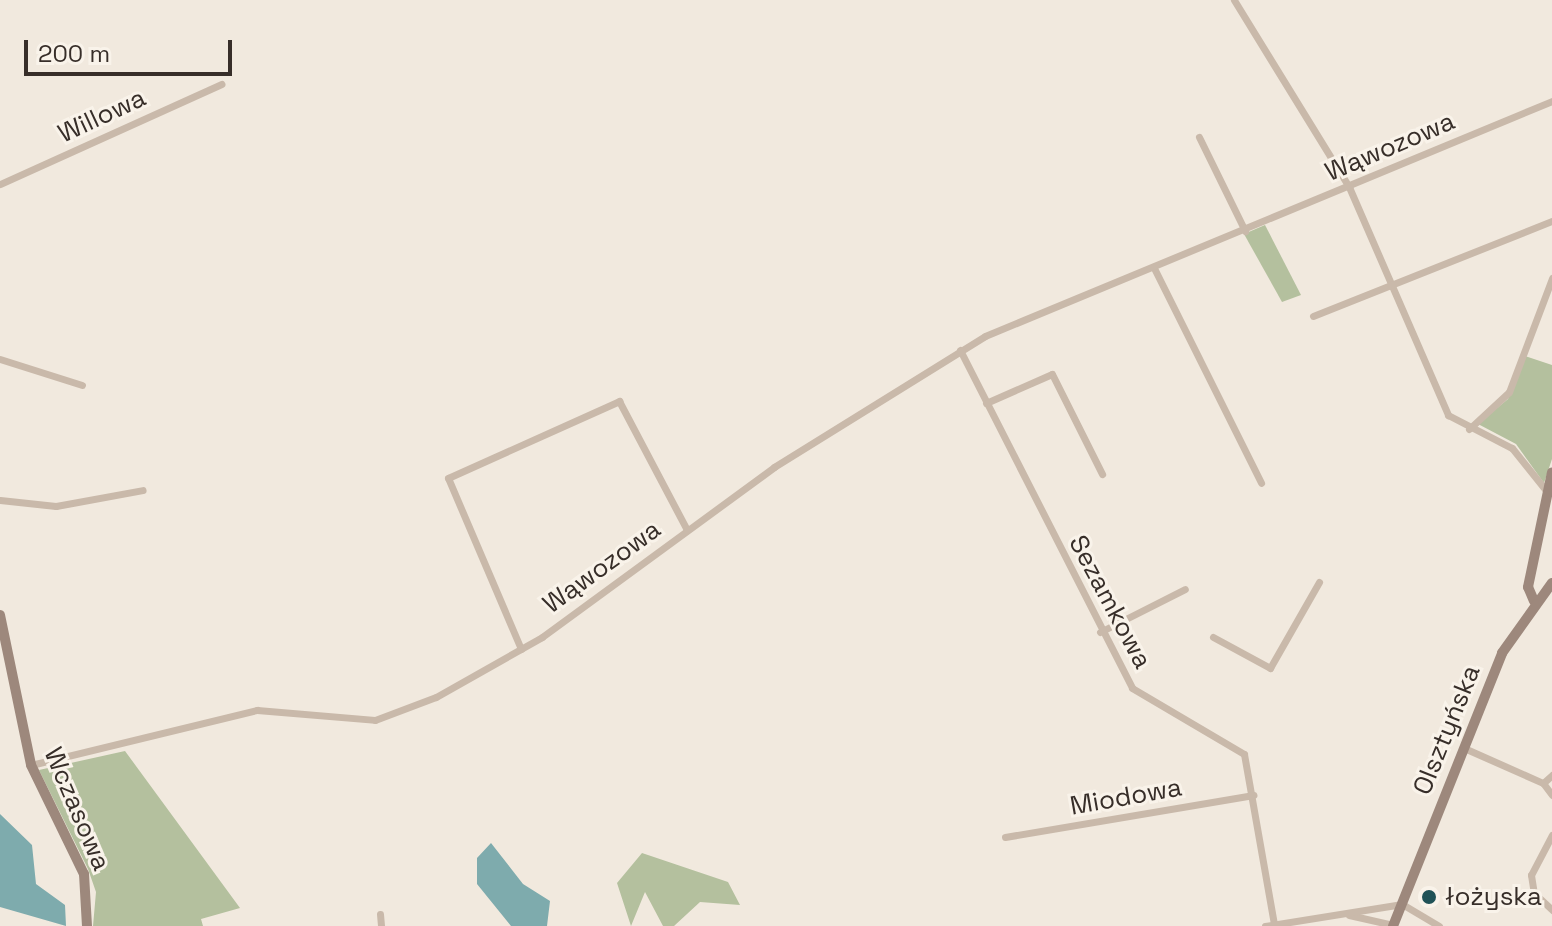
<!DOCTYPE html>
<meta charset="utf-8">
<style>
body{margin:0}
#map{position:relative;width:1552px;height:926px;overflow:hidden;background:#f1e9de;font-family:"Space Grotesk",sans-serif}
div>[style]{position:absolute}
.green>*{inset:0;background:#b4c09e}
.water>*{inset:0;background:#7eabad}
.street>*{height:7px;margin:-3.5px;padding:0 3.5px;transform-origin:3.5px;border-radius:3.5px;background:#c9b9aa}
.secondary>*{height:10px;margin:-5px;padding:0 5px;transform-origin:5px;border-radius:5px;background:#9d887c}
.dots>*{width:22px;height:22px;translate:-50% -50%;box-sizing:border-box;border:4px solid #f9f3ea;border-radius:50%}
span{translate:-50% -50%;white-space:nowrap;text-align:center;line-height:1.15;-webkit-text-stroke:6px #f9f3ea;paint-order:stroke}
.street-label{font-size:26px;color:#372e29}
.poi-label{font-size:26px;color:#372e29}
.left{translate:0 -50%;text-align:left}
.scale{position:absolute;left:24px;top:40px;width:208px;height:36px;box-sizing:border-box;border:4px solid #372e29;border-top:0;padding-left:10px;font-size:24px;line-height:28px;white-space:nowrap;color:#372e29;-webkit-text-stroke:6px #f9f3ea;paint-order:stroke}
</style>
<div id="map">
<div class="green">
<i style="clip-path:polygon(1265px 225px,1301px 295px,1282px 302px,1244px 234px)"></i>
<i style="clip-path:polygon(1525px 356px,1552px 365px,1552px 459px,1544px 483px,1516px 444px,1478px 424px,1508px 399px)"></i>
<i style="clip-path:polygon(125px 751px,240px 908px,201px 919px,203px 926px,93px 926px,96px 892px,88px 869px,39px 770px)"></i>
<i style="clip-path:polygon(642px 853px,728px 882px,740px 905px,700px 902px,674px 926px,663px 926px,645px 892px,631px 926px,617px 883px)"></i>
</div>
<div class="water">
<i style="clip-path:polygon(0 814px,32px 845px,36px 884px,65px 905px,66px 926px,0 907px)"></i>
<i style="clip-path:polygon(491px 843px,523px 884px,550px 901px,547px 926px,511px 926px,477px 884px,477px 858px)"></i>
</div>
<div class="street">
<i style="left:1234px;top:0;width:220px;rotate:58.4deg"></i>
<i style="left:1349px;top:187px;width:249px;rotate:66.5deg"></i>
<i style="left:1448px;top:415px;width:72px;rotate:27.3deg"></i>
<i style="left:1512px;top:448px;width:58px;rotate:51.3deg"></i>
<i style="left:1199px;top:137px;width:105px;rotate:63.9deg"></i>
<i style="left:0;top:184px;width:243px;rotate:-24.3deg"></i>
<i style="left:1154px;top:268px;width:240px;rotate:63.5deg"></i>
<i style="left:1313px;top:316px;width:257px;rotate:-21.7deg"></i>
<i style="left:960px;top:350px;width:379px;rotate:63deg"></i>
<i style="left:1132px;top:688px;width:130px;rotate:30.5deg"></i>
<i style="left:1244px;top:754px;width:174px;rotate:80deg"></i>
<i style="left:0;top:359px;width:86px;rotate:17.6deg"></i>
<i style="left:986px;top:403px;width:72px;rotate:-23.7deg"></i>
<i style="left:1052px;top:374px;width:112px;rotate:63.4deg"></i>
<i style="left:1469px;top:429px;width:54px;rotate:-42.8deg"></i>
<i style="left:1509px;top:392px;width:122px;rotate:-69.3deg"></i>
<i style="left:0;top:500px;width:56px;rotate:6.1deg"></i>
<i style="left:56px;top:506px;width:88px;rotate:-10.4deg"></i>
<i style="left:1100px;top:632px;width:95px;rotate:-26.8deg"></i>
<i style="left:1213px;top:637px;width:65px;rotate:28.5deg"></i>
<i style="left:1270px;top:668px;width:99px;rotate:-60.3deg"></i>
<i style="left:521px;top:649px;width:186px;rotate:-113.1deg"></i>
<i style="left:448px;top:478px;width:188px;rotate:-24.2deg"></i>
<i style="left:619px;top:401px;width:146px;rotate:62.2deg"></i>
<i style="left:1464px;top:748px;width:86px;rotate:23.9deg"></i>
<i style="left:31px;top:765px;width:233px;rotate:-13.7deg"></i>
<i style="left:257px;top:710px;width:118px;rotate:4.8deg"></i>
<i style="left:375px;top:720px;width:65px;rotate:-20.7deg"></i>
<i style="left:436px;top:697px;width:122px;rotate:-29.5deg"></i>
<i style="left:542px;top:637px;width:288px;rotate:-36.2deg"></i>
<i style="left:774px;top:467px;width:248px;rotate:-31.8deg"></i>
<i style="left:985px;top:336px;width:614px;rotate:-22.51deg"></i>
<i style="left:1552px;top:775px;width:12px;rotate:138deg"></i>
<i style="left:1543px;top:783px;width:15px;rotate:53deg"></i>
<i style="left:1552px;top:835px;width:45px;rotate:117.7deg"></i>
<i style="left:1531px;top:875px;width:18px;rotate:81deg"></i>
<i style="left:1534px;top:893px;width:25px;rotate:43deg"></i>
<i style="left:1005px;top:837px;width:252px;rotate:-9.6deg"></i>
<i style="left:380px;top:914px;width:12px;rotate:85deg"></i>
<i style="left:1349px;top:915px;width:45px;rotate:12.8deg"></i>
<i style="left:1265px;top:926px;width:139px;rotate:-9.1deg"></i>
<i style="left:1402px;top:904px;width:43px;rotate:30.7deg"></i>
</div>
<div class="secondary">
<i style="left:1534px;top:601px;width:15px;rotate:-113deg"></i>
<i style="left:1528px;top:587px;width:117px;rotate:-78.2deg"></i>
<i style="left:0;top:615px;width:153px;rotate:78.3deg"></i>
<i style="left:31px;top:765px;width:121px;rotate:64.1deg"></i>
<i style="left:84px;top:874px;width:52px;rotate:86.7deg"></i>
<i style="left:1393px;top:926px;width:294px;rotate:-68.2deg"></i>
<i style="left:1502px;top:653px;width:86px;rotate:-54.5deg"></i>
</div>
<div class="dots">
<i style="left:1429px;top:897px;background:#205257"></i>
</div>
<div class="street-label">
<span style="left:102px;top:116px;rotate:-25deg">Willowa</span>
<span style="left:1390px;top:147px;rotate:-23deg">Wąwozowa</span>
<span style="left:602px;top:567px;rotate:-36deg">Wąwozowa</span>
<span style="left:1110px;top:602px;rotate:62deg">Sezamkowa</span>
<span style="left:1447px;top:730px;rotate:-68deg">Olsztyńska</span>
<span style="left:1126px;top:797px;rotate:-10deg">Miodowa</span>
<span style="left:77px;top:809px;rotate:67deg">Wczasowa</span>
</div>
<div class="poi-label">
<span class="left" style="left:1445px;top:897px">łożyska</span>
</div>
<div class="scale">200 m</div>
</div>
